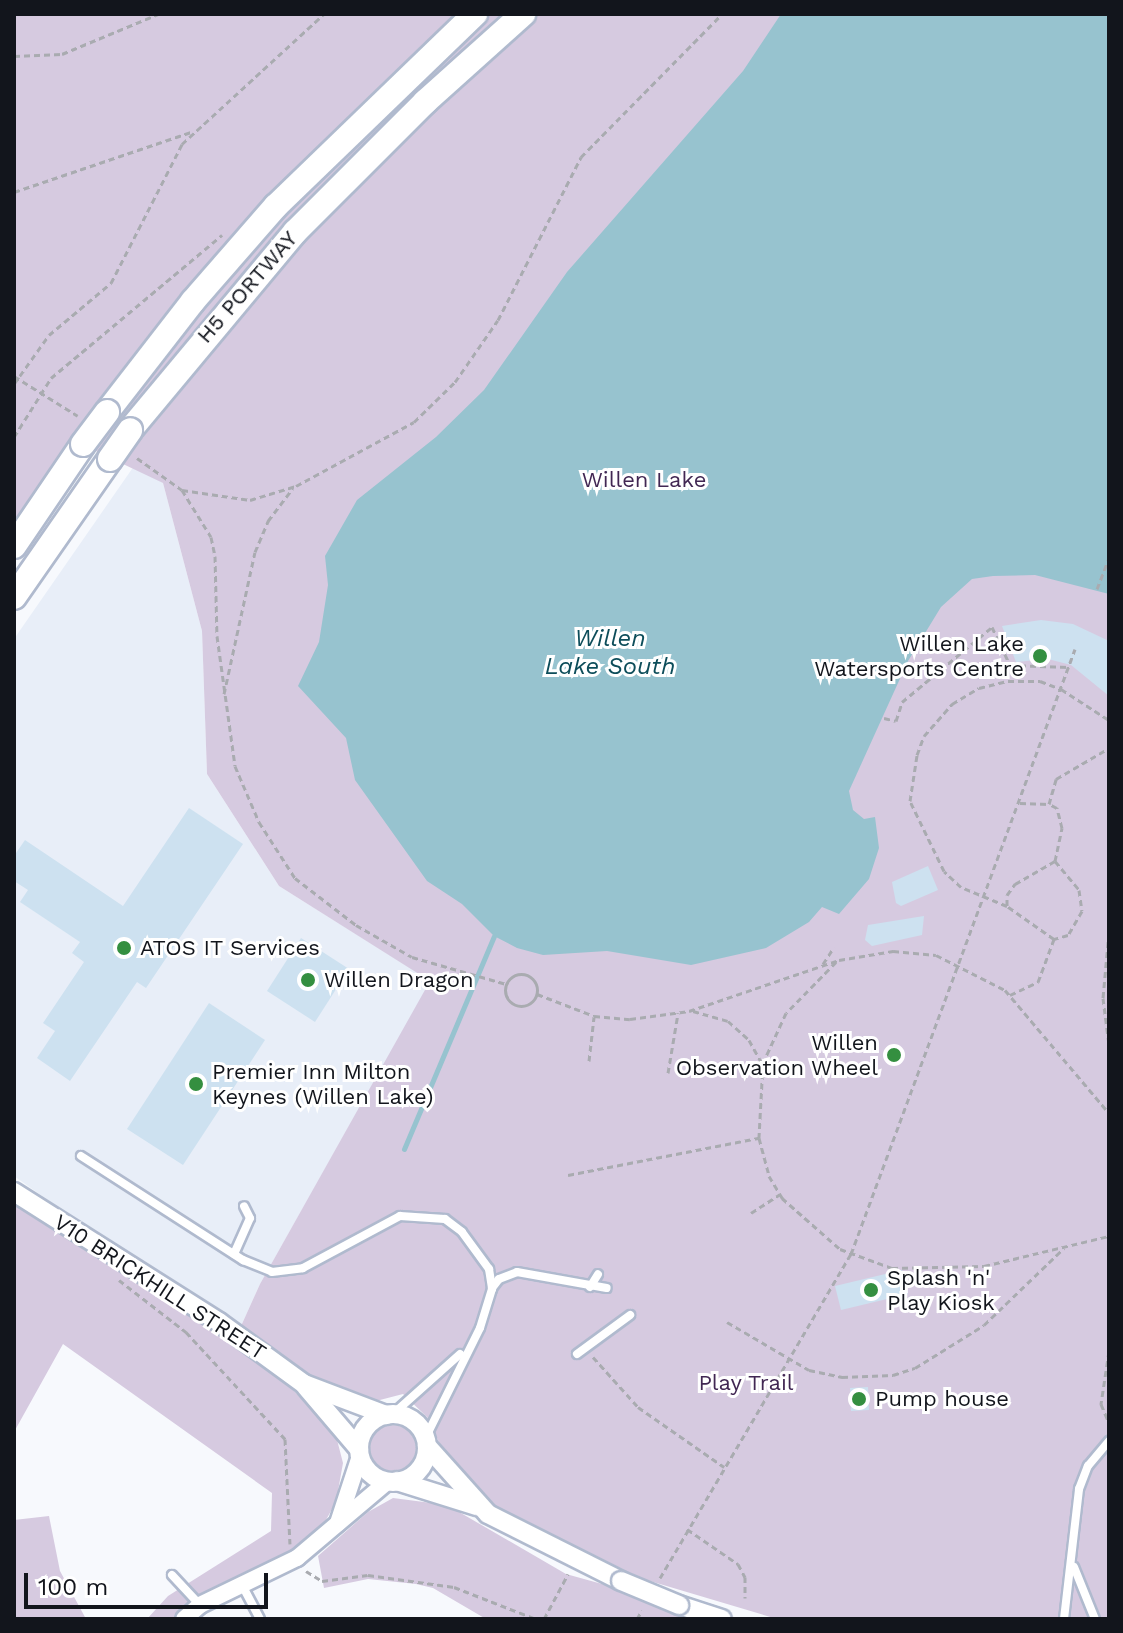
<!DOCTYPE html>
<style>
body{margin:0}
#map{position:relative;width:1123px;height:1633px;overflow:hidden;background:#f7f9fd;font-family:"Work Sans",sans-serif}
div>[style]{position:absolute}
.built>*{inset:0;background:#e8eef8}
.green>*{inset:0;background:#d6cae0}
.round{border-radius:50%}
.water>*{inset:0;background:#97c3cf}
.stream>*{height:5px;margin:-2.5px;padding:0 2.5px;transform-origin:2.5px;border-radius:2.5px;background:#97c3cf}
.building>*{inset:0;background:#cde1f0}
.path>*{height:3px;margin-top:-1.5px;transform-origin:0;background:repeating-linear-gradient(90deg,#a9abb0 0 6px,transparent 0 10px)}
.path>.ring{margin:-1.5px;padding:0;box-sizing:content-box;background:none;border:3px solid #a9abb0;border-radius:50%}
.roads{filter:drop-shadow(2px 0 #b0bace) drop-shadow(-2px 0 #b0bace) drop-shadow(0 2px #b0bace) drop-shadow(0 -2px #b0bace)}
.service>*{height:8px;margin:-4px;padding:0 4px;transform-origin:4px;border-radius:4px;background:#fff}
.minor>*{height:16px;margin:-8px;padding:0 8px;transform-origin:8px;border-radius:8px;background:#fff}
.tertiary>*{height:18px;margin:-9px;padding:0 9px;transform-origin:9px;border-radius:9px;background:#fff}
.tertiary>.ring{margin:-9px;padding:0;box-sizing:content-box;background:none;border:18px solid #fff;border-radius:50%}
.primary>*{height:24px;margin:-12px;padding:0 12px;transform-origin:12px;border-radius:12px;background:#fff}
.bridges{filter:drop-shadow(2px 0 #b0bace) drop-shadow(-2px 0 #b0bace) drop-shadow(0 2px #b0bace) drop-shadow(0 -2px #b0bace)}
.tertiary-bridge>*{height:18px;margin:-9px;padding:0 9px;transform-origin:9px;border-radius:9px;background:#fff}
.primary-bridge>*{height:24px;margin:-12px;padding:0 12px;transform-origin:12px;border-radius:12px;background:#fff}
.dots>*{width:22px;height:22px;translate:-50% -50%;box-sizing:border-box;border:4px solid #fff;border-radius:50%}
span{translate:-50% -50%;white-space:nowrap;text-align:center;line-height:1.15;-webkit-text-stroke:6px #fff;paint-order:stroke}
.street-label{font-size:22px;color:#12151c}
.park-label{font-size:22px;color:#412753}
.poi-label{font-size:22px;color:#12151c}
.right{translate:-100% -50%;text-align:right}
.left{translate:0 -50%;text-align:left}
.water-label{font-size:24px;color:#0d4d5a;font-style:italic}
.frame{position:absolute;inset:0;border:16px solid #12151c;pointer-events:none}
.scale{position:absolute;left:24px;top:1573px;width:244px;height:36px;box-sizing:border-box;border:4px solid #12151c;border-top:0;padding-left:10px;font-size:24px;line-height:28px;white-space:nowrap;color:#12151c;-webkit-text-stroke:6px #fff;paint-order:stroke}
</style>
<div id="map">
<div class="built">
<i style="clip-path:polygon(134px 466px,163px 483px,202px 631px,207px 774px,279px 886px,431px 981px,260px 1284px,237px 1335px,14px 1176px,14px 639px)"></i>
</div>
<div class="green">
<i style="clip-path:polygon(14px 14px,1109px 14px,1109px 1619px,777px 1619px,623px 1573px,520px 1524px,480px 1496px,445px 1455px,427px 1417px,403px 1394px,376px 1401px,351px 1398px,241px 1338px,335px 1432px,343px 1463px,336px 1502px,322px 1527px,242px 1585px,184px 1619px,147px 1619px,168px 1596px,271px 1531px,272px 1493px,63px 1344px,14px 1432px,14px 1192px,237px 1335px,260px 1284px,430px 981px,279px 886px,207px 774px,202px 631px,163px 483px,83px 445px,14px 546px)"></i>
<i class="round" style="left:370px;top:1425px;width:46px;height:46px"></i>
<i style="clip-path:polygon(393px 1498px,447px 1505px,566px 1574px,620px 1589px,693px 1619px,486px 1619px,433px 1588px,416px 1584px,368px 1579px,324px 1588px,318px 1556px,368px 1512px)"></i>
<i style="clip-path:polygon(49px 1516px,60px 1571px,86px 1619px,14px 1619px,14px 1520px)"></i>
</div>
<div class="water">
<i style="clip-path:polygon(781px 14px,1109px 14px,1109px 594px,1035px 575px,993px 576px,972px 579px,941px 607px,908px 661px,849px 791px,853px 810px,864px 819px,875px 817px,879px 848px,869px 879px,839px 914px,822px 907px,809px 922px,766px 948px,691px 965px,607px 951px,543px 955px,517px 948px,494px 936px,462px 904px,427px 881px,355px 780px,346px 738px,298px 686px,319px 642px,328px 585px,325px 556px,357px 500px,436px 437px,484px 390px,567px 272px,743px 71px)"></i>
</div>
<div class="stream">
<i style="left:404px;top:1149px;width:231px;rotate:-67.1deg"></i>
</div>
<div class="building">
<i style="clip-path:polygon(1041px 620px,1073px 624px,1109px 641px,1109px 696px,1071px 665px,1048px 659px,1016px 662px,1002px 626px)"></i>
<i style="clip-path:polygon(189px 808px,243px 844px,146px 988px,137px 982px,70px 1081px,37px 1058px,55px 1031px,43px 1023px,84px 962px,72px 953px,80px 942px,20px 902px,28px 890px,14px 881px,14px 856px,25px 840px,123px 906px)"></i>
<i style="clip-path:polygon(928px 866px,938px 890px,901px 906px,896px 903px,892px 882px)"></i>
<i style="clip-path:polygon(924px 916px,922px 935px,872px 946px,865px 940px,868px 925px)"></i>
<i style="clip-path:polygon(301px 938px,349px 969px,315px 1022px,267px 991px)"></i>
<i style="clip-path:polygon(209px 1003px,265px 1040px,183px 1165px,127px 1129px)"></i>
<i style="clip-path:polygon(902px 1270px,908px 1294px,841px 1310px,835px 1286px)"></i>
<i style="clip-path:polygon(868px 1387px,869px 1410px,851px 1411px,850px 1388px)"></i>
</div>
<div class="path">
<i style="left:14px;top:56px;width:48px;rotate:-2.4deg"></i>
<i style="left:62px;top:54px;width:104px;rotate:-22.6deg"></i>
<i style="left:14px;top:192px;width:187px;rotate:-18.7deg"></i>
<i style="left:14px;top:376px;width:75px;rotate:32deg"></i>
<i style="left:14px;top:384px;width:60px;rotate:-54.5deg"></i>
<i style="left:49px;top:335px;width:81px;rotate:-40deg"></i>
<i style="left:111px;top:283px;width:156px;rotate:-62.9deg"></i>
<i style="left:182px;top:144px;width:193px;rotate:-42.5deg"></i>
<i style="left:14px;top:437px;width:70px;rotate:-57.9deg"></i>
<i style="left:51px;top:378px;width:223px;rotate:-39.9deg"></i>
<i style="left:137px;top:458px;width:55px;rotate:35.4deg"></i>
<i style="left:182px;top:490px;width:69px;rotate:8.4deg"></i>
<i style="left:250px;top:500px;width:48px;rotate:-16.9deg"></i>
<i style="left:296px;top:486px;width:134px;rotate:-28.5deg"></i>
<i style="left:414px;top:422px;width:57px;rotate:-44.3deg"></i>
<i style="left:455px;top:382px;width:75px;rotate:-55.3deg"></i>
<i style="left:498px;top:320px;width:183px;rotate:-63deg"></i>
<i style="left:581px;top:157px;width:201px;rotate:-45.4deg"></i>
<i style="left:182px;top:490px;width:55px;rotate:58.3deg"></i>
<i style="left:211px;top:537px;width:19px;rotate:78deg"></i>
<i style="left:215px;top:556px;width:80px;rotate:88.6deg"></i>
<i style="left:217px;top:636px;width:131px;rotate:82.1deg"></i>
<i style="left:235px;top:766px;width:61px;rotate:66.8deg"></i>
<i style="left:259px;top:822px;width:67px;rotate:57.3deg"></i>
<i style="left:295px;top:878px;width:77px;rotate:37.6deg"></i>
<i style="left:356px;top:925px;width:64px;rotate:29.7deg"></i>
<i style="left:412px;top:957px;width:98px;rotate:16deg"></i>
<i style="left:1097px;top:589px;width:33px;rotate:-69deg"></i>
<i style="left:224px;top:694px;width:145px;rotate:-77.7deg"></i>
<i style="left:255px;top:552px;width:34px;rotate:-67deg"></i>
<i style="left:268px;top:521px;width:41px;rotate:-52.9deg"></i>
<i style="left:884px;top:718px;width:12px;rotate:14deg"></i>
<i style="left:896px;top:721px;width:20px;rotate:-72deg"></i>
<i style="left:902px;top:702px;width:117px;rotate:-39.8deg"></i>
<i style="left:992px;top:627px;width:42px;rotate:64.7deg"></i>
<i style="left:1010px;top:665px;width:59px;rotate:1.9deg"></i>
<i style="left:1020px;top:803px;width:29px;rotate:2deg"></i>
<i style="left:1055px;top:861px;width:34px;rotate:-78deg"></i>
<i style="left:1062px;top:828px;width:21px;rotate:-104deg"></i>
<i style="left:1057px;top:808px;width:9px;rotate:-153deg"></i>
<i style="left:1049px;top:804px;width:26px;rotate:-74deg"></i>
<i style="left:1056px;top:779px;width:61px;rotate:-30.3deg"></i>
<i style="left:1007px;top:906px;width:11px;rotate:-90deg"></i>
<i style="left:1007px;top:895px;width:14px;rotate:-54deg"></i>
<i style="left:1015px;top:884px;width:46px;rotate:-29.9deg"></i>
<i style="left:1055px;top:861px;width:38px;rotate:50deg"></i>
<i style="left:1079px;top:890px;width:21px;rotate:82deg"></i>
<i style="left:1082px;top:911px;width:28px;rotate:120deg"></i>
<i style="left:1068px;top:935px;width:15px;rotate:164deg"></i>
<i style="left:1109px;top:932px;width:66px;rotate:95.2deg"></i>
<i style="left:1103px;top:998px;width:47px;rotate:82.7deg"></i>
<i style="left:836px;top:962px;width:71px;rotate:134.4deg"></i>
<i style="left:786px;top:1013px;width:55px;rotate:114.7deg"></i>
<i style="left:763px;top:1063px;width:75px;rotate:93.1deg"></i>
<i style="left:759px;top:1138px;width:39px;rotate:75deg"></i>
<i style="left:769px;top:1176px;width:26px;rotate:59deg"></i>
<i style="left:782px;top:1198px;width:77px;rotate:41.3deg"></i>
<i style="left:840px;top:1249px;width:55px;rotate:20.1deg"></i>
<i style="left:892px;top:1268px;width:92px;rotate:-1.2deg"></i>
<i style="left:984px;top:1266px;width:129px;rotate:-13.5deg"></i>
<i style="left:823px;top:964px;width:20px;rotate:-57deg"></i>
<i class="ring" style="left:505px;top:974px;width:29px;height:29px"></i>
<i style="left:537px;top:994px;width:61px;rotate:21.1deg"></i>
<i style="left:594px;top:1016px;width:36px;rotate:5deg"></i>
<i style="left:630px;top:1019px;width:60px;rotate:-7.7deg"></i>
<i style="left:689px;top:1011px;width:158px;rotate:-18.8deg"></i>
<i style="left:839px;top:960px;width:55px;rotate:-9.5deg"></i>
<i style="left:893px;top:951px;width:43px;rotate:5.3deg"></i>
<i style="left:936px;top:955px;width:77px;rotate:26.9deg"></i>
<i style="left:1005px;top:990px;width:161px;rotate:49.8deg"></i>
<i style="left:1010px;top:995px;width:31px;rotate:-25deg"></i>
<i style="left:1038px;top:982px;width:46px;rotate:-69.6deg"></i>
<i style="left:1054px;top:939px;width:57px;rotate:-144.9deg"></i>
<i style="left:1007px;top:906px;width:50px;rotate:-157.6deg"></i>
<i style="left:961px;top:887px;width:23px;rotate:-137deg"></i>
<i style="left:944px;top:871px;width:78px;rotate:-115.9deg"></i>
<i style="left:910px;top:801px;width:47px;rotate:-81.3deg"></i>
<i style="left:917px;top:755px;width:20px;rotate:-70deg"></i>
<i style="left:924px;top:736px;width:43px;rotate:-48.8deg"></i>
<i style="left:952px;top:704px;width:31px;rotate:-31deg"></i>
<i style="left:979px;top:688px;width:30px;rotate:-14deg"></i>
<i style="left:1008px;top:681px;width:32px"></i>
<i style="left:1040px;top:681px;width:22px;rotate:21deg"></i>
<i style="left:1061px;top:689px;width:57px;rotate:32.9deg"></i>
<i style="left:693px;top:1011px;width:36px;rotate:16deg"></i>
<i style="left:728px;top:1021px;width:28px;rotate:42deg"></i>
<i style="left:749px;top:1040px;width:26px;rotate:61deg"></i>
<i style="left:589px;top:1061px;width:44px;rotate:-83.5deg"></i>
<i style="left:668px;top:1073px;width:61px;rotate:-80.5deg"></i>
<i style="left:568px;top:1175px;width:195px;rotate:-11deg"></i>
<i style="left:751px;top:1213px;width:35px;rotate:-33deg"></i>
<i style="left:119px;top:1280px;width:85px;rotate:37.8deg"></i>
<i style="left:186px;top:1332px;width:146px;rotate:47.2deg"></i>
<i style="left:285px;top:1439px;width:105px;rotate:87.3deg"></i>
<i style="left:727px;top:1322px;width:95px;rotate:30.3deg"></i>
<i style="left:809px;top:1370px;width:34px;rotate:12deg"></i>
<i style="left:842px;top:1377px;width:51px;rotate:-2.2deg"></i>
<i style="left:893px;top:1375px;width:23px;rotate:-18deg"></i>
<i style="left:915px;top:1368px;width:81px;rotate:-31.9deg"></i>
<i style="left:984px;top:1325px;width:111px;rotate:-43.9deg"></i>
<i style="left:1109px;top:1351px;width:54px;rotate:98.6deg"></i>
<i style="left:1101px;top:1404px;width:21px;rotate:67deg"></i>
<i style="left:593px;top:1357px;width:67px;rotate:48deg"></i>
<i style="left:638px;top:1407px;width:105px;rotate:34.9deg"></i>
<i style="left:687px;top:1529px;width:62px;rotate:34.5deg"></i>
<i style="left:738px;top:1564px;width:15px;rotate:62deg"></i>
<i style="left:745px;top:1577px;width:21px;rotate:90deg"></i>
<i style="left:306px;top:1571px;width:19px;rotate:32deg"></i>
<i style="left:322px;top:1581px;width:46px;rotate:-7.4deg"></i>
<i style="left:368px;top:1575px;width:87px;rotate:7.9deg"></i>
<i style="left:454px;top:1587px;width:88px;rotate:21.3deg"></i>
<i style="left:660px;top:1578px;width:376px;rotate:-59.5deg"></i>
<i style="left:851px;top:1254px;width:645px;rotate:-69.68deg"></i>
<i style="left:544px;top:1619px;width:51px;rotate:-61.9deg"></i>
<i style="left:637px;top:1619px;width:10px;rotate:-61deg"></i>
</div>
<div class="roads">
<div class="service">
<i style="left:81px;top:1156px;width:193px;rotate:32.7deg"></i>
<i style="left:243px;top:1260px;width:31px;rotate:22deg"></i>
<i style="left:272px;top:1272px;width:31px;rotate:-7deg"></i>
<i style="left:303px;top:1268px;width:110px;rotate:-28.2deg"></i>
<i style="left:400px;top:1216px;width:45px;rotate:3.8deg"></i>
<i style="left:445px;top:1219px;width:21px;rotate:37deg"></i>
<i style="left:462px;top:1232px;width:46px;rotate:53.9deg"></i>
<i style="left:489px;top:1269px;width:20px;rotate:81deg"></i>
<i style="left:492px;top:1289px;width:41px;rotate:107.1deg"></i>
<i style="left:480px;top:1328px;width:124px;rotate:116.4deg"></i>
<i style="left:234px;top:1254px;width:39px;rotate:-66deg"></i>
<i style="left:250px;top:1218px;width:13px;rotate:-117deg"></i>
<i style="left:590px;top:1287px;width:15px;rotate:-58deg"></i>
<i style="left:492px;top:1288px;width:11px;rotate:-52deg"></i>
<i style="left:499px;top:1279px;width:19px;rotate:-21deg"></i>
<i style="left:517px;top:1272px;width:91px;rotate:10.1deg"></i>
<i style="left:577px;top:1354px;width:66px;rotate:-36.3deg"></i>
<i style="left:393px;top:1414px;width:90px;rotate:-41.8deg"></i>
<i style="left:1074px;top:1567px;width:56px;rotate:68deg"></i>
<i style="left:172px;top:1575px;width:41px;rotate:47deg"></i>
<i style="left:242px;top:1585px;width:38px;rotate:62deg"></i>
<i style="left:1064px;top:1619px;width:131px;rotate:-83.4deg"></i>
<i style="left:1079px;top:1489px;width:25px;rotate:-69deg"></i>
<i style="left:1088px;top:1466px;width:33px;rotate:-50deg"></i>
</div>
<div class="minor">
<i style="left:338px;top:1523px;width:71px;rotate:-71.8deg"></i>
<i style="left:184px;top:1619px;width:21px;rotate:-41deg"></i>
<i style="left:200px;top:1605px;width:108px;rotate:-25.9deg"></i>
<i style="left:297px;top:1558px;width:119px;rotate:-40.2deg"></i>
</div>
<div class="tertiary">
<i style="left:14px;top:1192px;width:243px;rotate:32.4deg"></i>
<i style="left:219px;top:1322px;width:105px;rotate:36.1deg"></i>
<i style="left:304px;top:1384px;width:88px;rotate:20.7deg"></i>
<i style="left:306px;top:1387px;width:82px;rotate:49.5deg"></i>
<i class="ring" style="left:359px;top:1414px;width:50px;height:50px"></i>
<i style="left:427px;top:1446px;width:91px;rotate:48.1deg"></i>
<i style="left:488px;top:1514px;width:149px;rotate:26.7deg"></i>
<i style="left:397px;top:1481px;width:84px;rotate:17.4deg"></i>
<i style="left:679px;top:1605px;width:45px;rotate:18deg"></i>
</div>
<div class="primary">
<i style="left:107px;top:412px;width:140px;rotate:-52.2deg"></i>
<i style="left:193px;top:301px;width:126px;rotate:-48.9deg"></i>
<i style="left:276px;top:206px;width:277px;rotate:-44deg"></i>
<i style="left:130px;top:430px;width:258px;rotate:-50.2deg"></i>
<i style="left:295px;top:232px;width:184px;rotate:-45deg"></i>
<i style="left:425px;top:102px;width:132px;rotate:-41.9deg"></i>
<i style="left:14px;top:546px;width:123px;rotate:-55.9deg"></i>
<i style="left:14px;top:597px;width:168px;rotate:-55.2deg"></i>
</div>
</div>
<div class="bridges">
<div class="tertiary-bridge">
<i style="left:621px;top:1581px;width:63px;rotate:22.5deg"></i>
</div>
<div class="primary-bridge">
<i style="left:83px;top:444px;width:40px;rotate:-53deg"></i>
<i style="left:110px;top:459px;width:35px;rotate:-55deg"></i>
</div>
</div>
<div class="dots">
<i style="left:1040px;top:656px;background:#348f40"></i>
<i style="left:124px;top:948px;background:#348f40"></i>
<i style="left:308px;top:980px;background:#348f40"></i>
<i style="left:894px;top:1055px;background:#348f40"></i>
<i style="left:196px;top:1084px;background:#348f40"></i>
<i style="left:871px;top:1290px;background:#348f40"></i>
<i style="left:859px;top:1399px;background:#348f40"></i>
</div>
<div class="street-label">
<span style="left:247px;top:287px;rotate:-49deg">H5 PORTWAY</span>
<span style="left:160px;top:1287px;rotate:33deg">V10 BRICKHILL STREET</span>
</div>
<div class="park-label">
<span style="left:644px;top:480px">Willen Lake</span>
<span style="left:746px;top:1383px">Play Trail</span>
</div>
<div class="poi-label">
<span class="right" style="left:1024px;top:656px">Willen Lake<br>Watersports Centre</span>
<span class="left" style="left:140px;top:948px">ATOS IT Services</span>
<span class="left" style="left:324px;top:980px">Willen Dragon</span>
<span class="right" style="left:878px;top:1055px">Willen<br>Observation Wheel</span>
<span class="left" style="left:212px;top:1084px">Premier Inn Milton<br>Keynes (Willen Lake)</span>
<span class="left" style="left:887px;top:1290px">Splash 'n'<br>Play Kiosk</span>
<span class="left" style="left:875px;top:1399px">Pump house</span>
</div>
<div class="water-label">
<span style="left:610px;top:653px">Willen<br>Lake South</span>
</div>
<div class="frame"></div>
<div class="scale">100 m</div>
</div>
